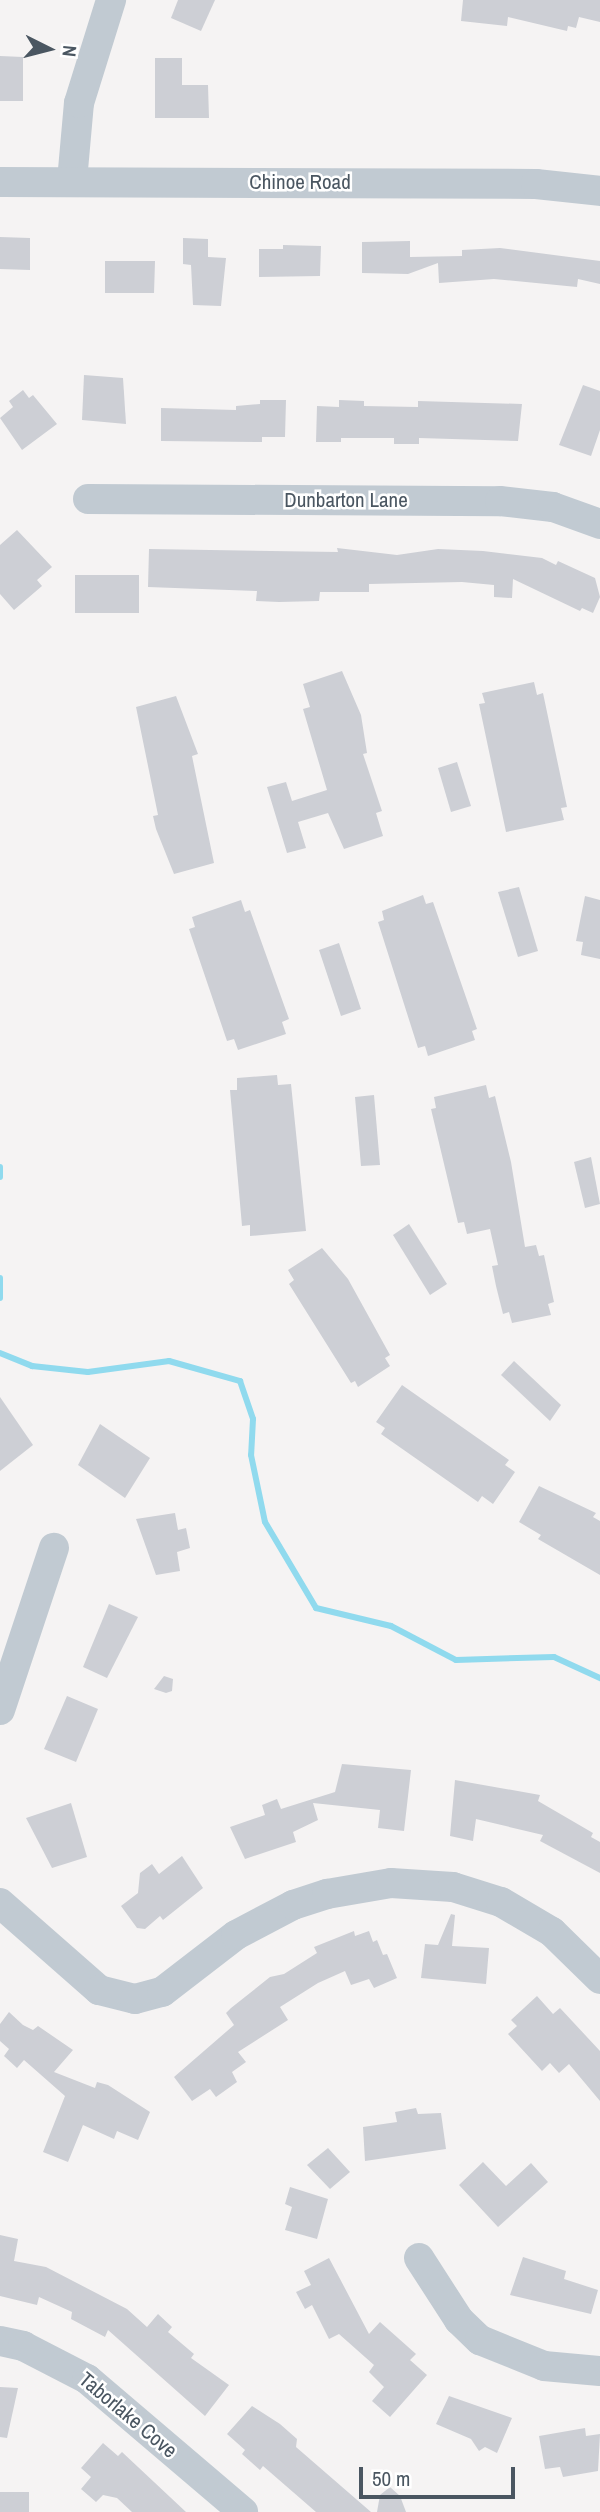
<!DOCTYPE html>
<style>
body{margin:0}
#map{position:relative;width:600px;height:2512px;overflow:hidden;background:#f5f3f3;font-family:"Archivo Narrow",sans-serif}
div>[style]{position:absolute}
.stream>*{height:6px;margin:-3px;padding:0 3px;transform-origin:3px;border-radius:3px;background:#90daee}
.building>*{inset:0;background:#cdcfd5}
.minor>*{height:30px;margin:-15px;padding:0 15px;transform-origin:15px;border-radius:15px;background:#c1cad2}
span{translate:-50% -50%;white-space:nowrap;text-align:center;line-height:1.15;-webkit-text-stroke:5px #fff;paint-order:stroke}
.street-label{font-size:21px;color:#4a5661}
.north{position:absolute;left:14px;top:14px;width:70px;height:70px;-webkit-text-stroke:5px #fff;paint-order:stroke;rotate:96deg;font-size:19px;font-weight:700;line-height:28px;text-align:center;color:#4a5661}
.north::after{content:'';display:block;margin:auto;width:24px;height:32px;background:#4a5661;clip-path:polygon(50% 0,100% 100%,50% 72%,0 100%)}
.scale{position:absolute;left:359px;top:2467px;width:156px;height:32px;box-sizing:border-box;border:4px solid #4a5661;border-top:0;padding-left:9px;font-size:21px;line-height:24px;white-space:nowrap;color:#4a5661;-webkit-text-stroke:5px #fff;paint-order:stroke}
</style>
<div id="map">
<div class="stream">
<i style="left:0;top:1167px;width:10px;rotate:90deg"></i>
<i style="left:0;top:1278px;width:20px;rotate:90deg"></i>
<i style="left:0;top:1353px;width:35px;rotate:22deg"></i>
<i style="left:32px;top:1366px;width:56px;rotate:6.1deg"></i>
<i style="left:88px;top:1372px;width:82px;rotate:-7.7deg"></i>
<i style="left:169px;top:1361px;width:74px;rotate:15.7deg"></i>
<i style="left:240px;top:1381px;width:40px;rotate:71.1deg"></i>
<i style="left:253px;top:1419px;width:36px;rotate:93deg"></i>
<i style="left:251px;top:1455px;width:68px;rotate:78.2deg"></i>
<i style="left:265px;top:1522px;width:100px;rotate:59.3deg"></i>
<i style="left:316px;top:1608px;width:77px;rotate:13.5deg"></i>
<i style="left:391px;top:1626px;width:73px;rotate:27.6deg"></i>
<i style="left:456px;top:1660px;width:98px;rotate:-1.8deg"></i>
<i style="left:554px;top:1657px;width:51px;rotate:24.5deg"></i>
</div>
<div class="building">
<i style="clip-path:polygon(178px 0,215px 0,201px 31px,171px 18px)"></i>
<i style="clip-path:polygon(463px 0,600px 0,600px 22px,579px 17px,576px 28px,568px 26px,567px 31px,508px 17px,507px 26px,461px 21px)"></i>
<i style="clip-path:polygon(0 56px,23px 57px,23px 101px,0 101px)"></i>
<i style="clip-path:polygon(155px 58px,182px 58px,182px 85px,208px 85px,209px 118px,155px 118px)"></i>
<i style="clip-path:polygon(0 237px,30px 238px,30px 270px,0 269px)"></i>
<i style="clip-path:polygon(183px 238px,208px 239px,208px 257px,226px 258px,221px 306px,193px 305px,191px 265px,183px 264px)"></i>
<i style="clip-path:polygon(410px 241px,410px 257px,462px 256px,462px 250px,500px 248px,600px 261px,600px 284px,578px 279px,577px 287px,494px 279px,439px 283px,438px 263px,408px 274px,362px 273px,362px 242px)"></i>
<i style="clip-path:polygon(283px 245px,321px 246px,320px 276px,259px 277px,259px 249px,283px 249px)"></i>
<i style="clip-path:polygon(105px 261px,155px 261px,154px 293px,105px 293px)"></i>
<i style="clip-path:polygon(84px 375px,123px 378px,126px 424px,82px 420px)"></i>
<i style="clip-path:polygon(583px 385px,600px 391px,600px 430px,591px 456px,559px 445px)"></i>
<i style="clip-path:polygon(23px 390px,29px 398px,33px 395px,57px 424px,22px 450px,0 418px,13px 407px,9px 401px)"></i>
<i style="clip-path:polygon(260px 400px,286px 400px,285px 437px,262px 437px,262px 442px,161px 441px,161px 408px,236px 410px,236px 406px,260px 404px)"></i>
<i style="clip-path:polygon(339px 400px,364px 401px,364px 406px,418px 407px,418px 401px,522px 404px,518px 441px,419px 438px,419px 444px,394px 444px,394px 438px,341px 438px,341px 442px,316px 442px,317px 406px,339px 407px)"></i>
<i style="clip-path:polygon(17px 530px,52px 567px,37px 580px,42px 586px,14px 610px,0 594px,0 545px)"></i>
<i style="clip-path:polygon(337px 548px,397px 555px,438px 549px,483px 551px,542px 558px,556px 565px,558px 561px,595px 578px,600px 597px,593px 613px,582px 608px,580px 611px,513px 579px,512px 598px,494px 597px,494px 585px,462px 582px,369px 584px,369px 592px,320px 592px,319px 601px,279px 602px,256px 601px,257px 591px,148px 587px,149px 549px,338px 552px)"></i>
<i style="clip-path:polygon(75px 575px,139px 575px,139px 613px,75px 613px)"></i>
<i style="clip-path:polygon(342px 671px,361px 715px,367px 753px,363px 754px,382px 811px,376px 813px,383px 836px,344px 849px,328px 813px,298px 822px,306px 848px,287px 853px,267px 787px,286px 782px,292px 801px,327px 790px,303px 709px,310px 707px,303px 684px)"></i>
<i style="clip-path:polygon(534px 682px,537px 695px,543px 693px,567px 807px,561px 808px,564px 820px,506px 832px,479px 704px,485px 703px,482px 693px)"></i>
<i style="clip-path:polygon(176px 696px,198px 754px,192px 756px,214px 863px,174px 874px,156px 829px,153px 816px,158px 815px,136px 707px)"></i>
<i style="clip-path:polygon(457px 762px,471px 806px,451px 812px,438px 768px)"></i>
<i style="clip-path:polygon(519px 887px,538px 951px,518px 957px,498px 892px)"></i>
<i style="clip-path:polygon(423px 895px,426px 904px,433px 902px,477px 1029px,472px 1031px,475px 1040px,428px 1056px,425px 1046px,418px 1048px,378px 922px,384px 920px,382px 911px)"></i>
<i style="clip-path:polygon(585px 896px,600px 900px,600px 959px,581px 955px,583px 942px,576px 941px)"></i>
<i style="clip-path:polygon(241px 900px,245px 912px,250px 910px,289px 1019px,282px 1022px,286px 1034px,238px 1050px,234px 1039px,227px 1041px,189px 929px,195px 927px,192px 917px)"></i>
<i style="clip-path:polygon(339px 943px,361px 1009px,341px 1016px,319px 950px)"></i>
<i style="clip-path:polygon(277px 1075px,278px 1085px,291px 1084px,306px 1231px,250px 1236px,250px 1225px,242px 1226px,230px 1090px,237px 1090px,237px 1078px)"></i>
<i style="clip-path:polygon(486px 1085px,489px 1098px,495px 1096px,511px 1162px,525px 1247px,536px 1245px,539px 1256px,544px 1255px,554px 1302px,548px 1304px,551px 1315px,512px 1323px,509px 1312px,503px 1314px,496px 1286px,492px 1266px,498px 1265px,490px 1229px,467px 1234px,464px 1222px,458px 1223px,431px 1109px,436px 1108px,434px 1097px)"></i>
<i style="clip-path:polygon(374px 1095px,380px 1165px,361px 1166px,355px 1097px)"></i>
<i style="clip-path:polygon(591px 1157px,600px 1204px,585px 1208px,574px 1162px)"></i>
<i style="clip-path:polygon(409px 1224px,447px 1284px,430px 1295px,393px 1235px)"></i>
<i style="clip-path:polygon(322px 1248px,348px 1279px,390px 1355px,385px 1358px,390px 1366px,358px 1387px,355px 1381px,351px 1383px,289px 1284px,294px 1280px,288px 1270px)"></i>
<i style="clip-path:polygon(514px 1361px,561px 1405px,550px 1421px,501px 1375px)"></i>
<i style="clip-path:polygon(402px 1385px,509px 1460px,505px 1465px,515px 1472px,493px 1504px,482px 1496px,478px 1502px,381px 1434px,385px 1428px,376px 1422px)"></i>
<i style="clip-path:polygon(0 1397px,33px 1445px,0 1471px)"></i>
<i style="clip-path:polygon(100px 1424px,150px 1458px,125px 1498px,78px 1465px)"></i>
<i style="clip-path:polygon(539px 1486px,596px 1513px,593px 1517px,600px 1521px,600px 1575px,538px 1539px,541px 1535px,519px 1522px)"></i>
<i style="clip-path:polygon(175px 1513px,178px 1530px,186px 1528px,190px 1548px,177px 1552px,180px 1571px,156px 1575px,136px 1519px)"></i>
<i style="clip-path:polygon(109px 1604px,138px 1617px,107px 1678px,83px 1667px)"></i>
<i style="clip-path:polygon(164px 1676px,173px 1679px,172px 1691px,166px 1693px,154px 1689px)"></i>
<i style="clip-path:polygon(67px 1696px,98px 1709px,76px 1762px,44px 1749px)"></i>
<i style="clip-path:polygon(342px 1764px,411px 1770px,404px 1831px,378px 1828px,380px 1810px,313px 1803px,318px 1820px,293px 1832px,296px 1842px,245px 1859px,230px 1827px,265px 1815px,262px 1805px,277px 1799px,281px 1809px,335px 1792px)"></i>
<i style="clip-path:polygon(455px 1780px,540px 1795px,538px 1801px,593px 1833px,591px 1837px,600px 1842px,600px 1873px,540px 1841px,543px 1835px,476px 1819px,473px 1841px,450px 1836px)"></i>
<i style="clip-path:polygon(71px 1803px,87px 1857px,52px 1868px,26px 1818px)"></i>
<i style="clip-path:polygon(182px 1856px,203px 1888px,163px 1920px,160px 1916px,145px 1929px,137px 1928px,121px 1906px,138px 1893px,140px 1873px,152px 1864px,159px 1874px)"></i>
<i style="clip-path:polygon(451px 1914px,455px 1915px,452px 1946px,489px 1948px,486px 1984px,421px 1978px,425px 1944px,438px 1945px)"></i>
<i style="clip-path:polygon(354px 1931px,355px 1936px,369px 1931px,373px 1942px,377px 1940px,383px 1955px,387px 1954px,397px 1978px,374px 1988px,369px 1979px,351px 1985px,345px 1971px,318px 1983px,280px 2007px,288px 2020px,238px 2052px,246px 2062px,232px 2072px,237px 2082px,216px 2097px,210px 2089px,192px 2101px,174px 2077px,234px 2025px,226px 2013px,231px 2008px,270px 1977px,284px 1974px,317px 1953px,314px 1947px)"></i>
<i style="clip-path:polygon(537px 1996px,553px 2014px,560px 2008px,600px 2051px,600px 2101px,569px 2064px,559px 2073px,550px 2063px,542px 2071px,508px 2034px,517px 2026px,511px 2020px)"></i>
<i style="clip-path:polygon(9px 2012px,23px 2025px,33px 2030px,38px 2026px,73px 2050px,54px 2072px,95px 2088px,97px 2082px,108px 2085px,150px 2112px,138px 2140px,117px 2131px,114px 2139px,83px 2125px,68px 2162px,43px 2152px,65px 2096px,24px 2060px,17px 2068px,4px 2056px,9px 2049px,0 2041px,0 2024px)"></i>
<i style="clip-path:polygon(416px 2108px,418px 2114px,441px 2113px,446px 2149px,365px 2161px,363px 2127px,397px 2122px,395px 2112px)"></i>
<i style="clip-path:polygon(328px 2148px,350px 2172px,330px 2189px,307px 2165px)"></i>
<i style="clip-path:polygon(483px 2162px,506px 2186px,531px 2163px,548px 2182px,498px 2227px,459px 2185px)"></i>
<i style="clip-path:polygon(290px 2187px,328px 2199px,317px 2239px,285px 2230px,292px 2207px,285px 2204px)"></i>
<i style="clip-path:polygon(0 2235px,18px 2239px,14px 2261px,46px 2267px,127px 2309px,147px 2327px,158px 2314px,172px 2327px,168px 2332px,194px 2354px,191px 2358px,229px 2385px,205px 2416px,108px 2330px,105px 2337px,71px 2319px,72px 2312px,39px 2297px,37px 2305px,0 2296px)"></i>
<i style="clip-path:polygon(523px 2257px,566px 2271px,564px 2279px,598px 2290px,591px 2314px,510px 2295px)"></i>
<i style="clip-path:polygon(329px 2258px,369px 2334px,380px 2322px,416px 2354px,410px 2360px,427px 2375px,390px 2417px,372px 2401px,384px 2387px,369px 2372px,374px 2365px,339px 2334px,329px 2339px,312px 2305px,305px 2309px,296px 2292px,311px 2285px,304px 2271px)"></i>
<i style="clip-path:polygon(0 2387px,18px 2388px,7px 2438px,0 2437px)"></i>
<i style="clip-path:polygon(449px 2396px,512px 2418px,497px 2453px,485px 2447px,479px 2451px,471px 2439px,436px 2424px)"></i>
<i style="clip-path:polygon(252px 2406px,280px 2424px,297px 2439px,296px 2447px,371px 2512px,316px 2512px,263px 2466px,260px 2470px,242px 2454px,245px 2450px,227px 2434px)"></i>
<i style="clip-path:polygon(585px 2428px,586px 2436px,600px 2434px,598px 2471px,563px 2477px,560px 2467px,545px 2469px,539px 2436px)"></i>
<i style="clip-path:polygon(103px 2443px,118px 2456px,122px 2452px,186px 2512px,132px 2512px,117px 2498px,103px 2495px,96px 2502px,81px 2489px,91px 2477px,81px 2468px)"></i>
<i style="clip-path:polygon(390px 2487px,400px 2496px,406px 2512px,377px 2512px,380px 2495px)"></i>
<i style="clip-path:polygon(0 2492px,29px 2492px,29px 2512px,0 2512px)"></i>
</div>
<div class="minor">
<i style="left:72px;top:181px;width:78px;rotate:-84.9deg"></i>
<i style="left:79px;top:103px;width:108px;rotate:-72.7deg"></i>
<i style="left:0;top:182px;width:536px;rotate:0.21deg"></i>
<i style="left:536px;top:184px;width:64px;rotate:6.2deg"></i>
<i style="left:88px;top:499px;width:412px;rotate:0.3deg"></i>
<i style="left:500px;top:501px;width:53px;rotate:6.5deg"></i>
<i style="left:553px;top:507px;width:50px;rotate:19.9deg"></i>
<i style="left:0;top:1710px;width:171px;rotate:-71.6deg"></i>
<i style="left:0;top:1903px;width:132px;rotate:41.3deg"></i>
<i style="left:99px;top:1990px;width:37px;rotate:14deg"></i>
<i style="left:135px;top:1999px;width:28px;rotate:-15deg"></i>
<i style="left:162px;top:1992px;width:93px;rotate:-37.6deg"></i>
<i style="left:236px;top:1935px;width:64px;rotate:-27.8deg"></i>
<i style="left:293px;top:1905px;width:36px;rotate:-18deg"></i>
<i style="left:327px;top:1894px;width:65px;rotate:-9.8deg"></i>
<i style="left:391px;top:1883px;width:62px;rotate:3.7deg"></i>
<i style="left:453px;top:1887px;width:50px;rotate:17.4deg"></i>
<i style="left:501px;top:1902px;width:59px;rotate:30.5deg"></i>
<i style="left:552px;top:1932px;width:67px;rotate:44.4deg"></i>
<i style="left:419px;top:2258px;width:74px;rotate:57.2deg"></i>
<i style="left:459px;top:2320px;width:29px;rotate:44deg"></i>
<i style="left:480px;top:2340px;width:69px;rotate:22.1deg"></i>
<i style="left:544px;top:2366px;width:56px;rotate:5.1deg"></i>
<i style="left:0;top:2341px;width:24px;rotate:12deg"></i>
<i style="left:23px;top:2346px;width:72px;rotate:27.3deg"></i>
<i style="left:87px;top:2379px;width:205px;rotate:40.4deg"></i>
</div>
<div class="street-label">
<span style="left:300px;top:182px">Chinoe Road</span>
<span style="left:346px;top:500px">Dunbarton Lane</span>
<span style="left:128px;top:2415px;rotate:40deg">Taborlake Cove</span>
</div>
<div class="north">N</div>
<div class="scale">50 m</div>
</div>
